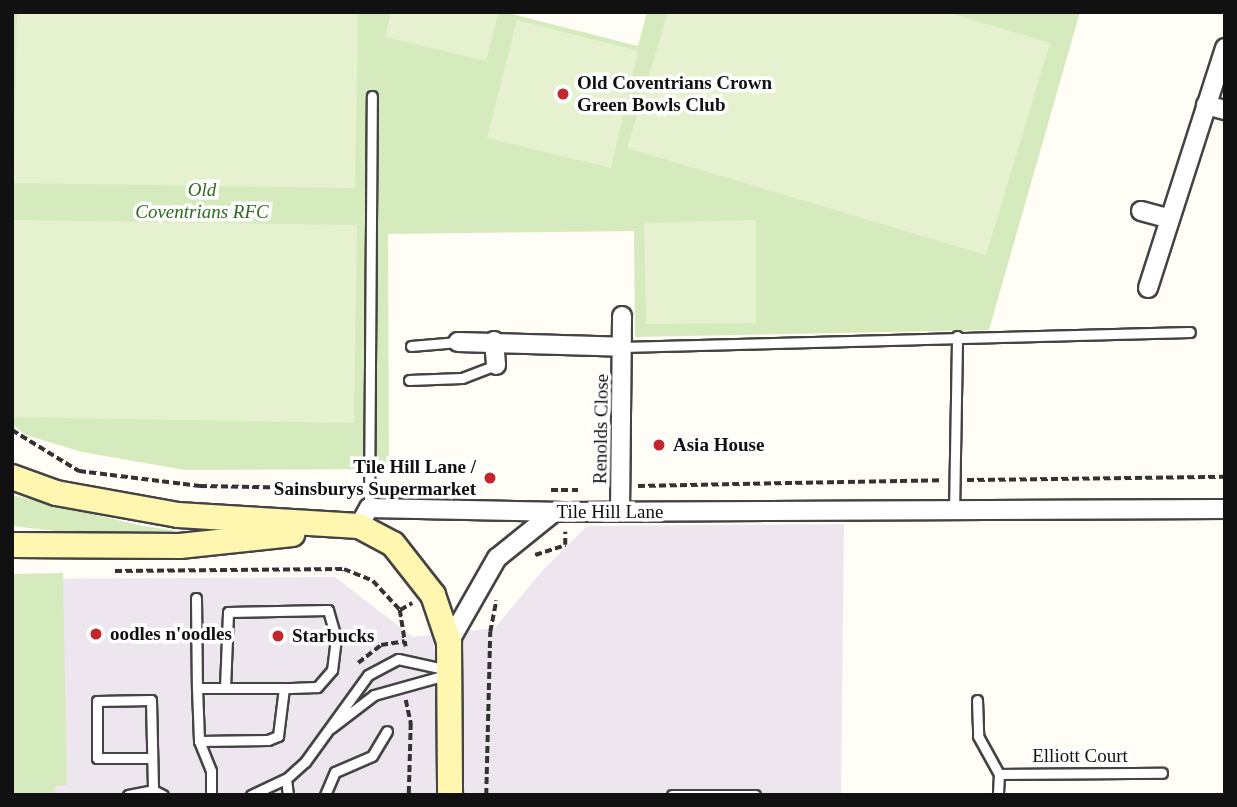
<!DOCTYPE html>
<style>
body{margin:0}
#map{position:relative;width:1237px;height:807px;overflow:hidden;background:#fffdf5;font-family:Georgia,serif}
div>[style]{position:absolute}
.industrial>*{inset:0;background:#eee6ef}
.green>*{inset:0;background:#d5ebbd}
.pitch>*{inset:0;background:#e6f2cf}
.path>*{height:3.5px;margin-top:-1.75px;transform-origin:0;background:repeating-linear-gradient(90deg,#333 0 7px,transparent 0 10.5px)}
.roads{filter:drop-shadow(2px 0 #444) drop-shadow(-2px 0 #444) drop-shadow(0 2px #444) drop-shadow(0 -2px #444)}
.lane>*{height:9px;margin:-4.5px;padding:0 4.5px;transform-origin:4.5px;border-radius:4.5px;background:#fff}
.street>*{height:18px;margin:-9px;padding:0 9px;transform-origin:9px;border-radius:9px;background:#fff}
.secondary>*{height:24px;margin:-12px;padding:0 12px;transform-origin:12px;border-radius:12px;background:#fff6b0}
.dots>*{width:19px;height:19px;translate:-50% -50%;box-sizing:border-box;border:4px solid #fff;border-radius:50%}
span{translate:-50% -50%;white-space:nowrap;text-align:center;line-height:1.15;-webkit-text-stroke:7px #fff;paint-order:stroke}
.poi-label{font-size:19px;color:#111;font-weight:700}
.left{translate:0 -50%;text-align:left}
.right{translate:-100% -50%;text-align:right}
.park-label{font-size:19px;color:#2f6b1f;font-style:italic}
.street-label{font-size:19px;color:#111}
.frame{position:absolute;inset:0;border:14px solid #111;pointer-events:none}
</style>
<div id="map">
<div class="industrial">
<i style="clip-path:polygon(844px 524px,841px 795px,12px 795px,12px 579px,335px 577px,413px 637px,495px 628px,542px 571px,587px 526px)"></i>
</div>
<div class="green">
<i style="clip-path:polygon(12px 12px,504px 12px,638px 46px,647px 12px,1080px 12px,989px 330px,635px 337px,634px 231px,388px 234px,389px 469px,185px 470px,82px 452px,26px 435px,12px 424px)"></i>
<i style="clip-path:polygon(12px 495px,143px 526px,201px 534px,100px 536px,12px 526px)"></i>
<i style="clip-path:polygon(63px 573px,67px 785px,55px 786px,55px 795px,12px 795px,12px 574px)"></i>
</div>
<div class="pitch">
<i style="clip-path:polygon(17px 12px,358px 12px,355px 188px,14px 183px)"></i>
<i style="clip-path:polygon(391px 12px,498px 14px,486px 61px,385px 37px)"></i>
<i style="clip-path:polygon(668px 12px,946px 12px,1050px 43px,986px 255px,627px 148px)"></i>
<i style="clip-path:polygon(517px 20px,638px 51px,611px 168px,487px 138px)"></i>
<i style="clip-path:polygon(13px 220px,357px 225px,354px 423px,12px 417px)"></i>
<i style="clip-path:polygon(756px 220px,756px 323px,646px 324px,644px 223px)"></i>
</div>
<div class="path">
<i style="left:12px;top:430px;width:79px;rotate:31.5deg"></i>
<i style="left:79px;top:471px;width:122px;rotate:7.1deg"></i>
<i style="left:200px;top:486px;width:154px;rotate:1.1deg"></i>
<i style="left:967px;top:480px;width:258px;rotate:-0.7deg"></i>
<i style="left:638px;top:486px;width:304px;rotate:-1.1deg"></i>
<i style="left:551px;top:490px;width:27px"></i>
<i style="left:535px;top:555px;width:32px;rotate:-18deg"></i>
<i style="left:565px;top:545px;width:13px;rotate:-90deg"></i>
<i style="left:115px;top:571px;width:229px;rotate:-0.5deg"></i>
<i style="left:344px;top:569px;width:31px;rotate:22deg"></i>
<i style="left:373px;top:581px;width:40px;rotate:47deg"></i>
<i style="left:400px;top:610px;width:14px;rotate:-30deg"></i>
<i style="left:400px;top:610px;width:37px;rotate:81deg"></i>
<i style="left:358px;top:663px;width:29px;rotate:-38deg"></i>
<i style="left:381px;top:645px;width:24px;rotate:-9deg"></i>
<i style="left:406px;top:700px;width:24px;rotate:78deg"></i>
<i style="left:411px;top:723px;width:72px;rotate:91.6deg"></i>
<i style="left:486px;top:795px;width:163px;rotate:-88.6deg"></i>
<i style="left:490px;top:632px;width:32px;rotate:-79deg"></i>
</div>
<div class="roads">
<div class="lane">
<i style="left:411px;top:346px;width:47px;rotate:-4.9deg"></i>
<i style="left:622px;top:347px;width:568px;rotate:-1.51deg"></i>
<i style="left:409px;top:380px;width:53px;rotate:-2.2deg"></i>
<i style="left:462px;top:378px;width:36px;rotate:-21deg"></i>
<i style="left:369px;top:508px;width:412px;rotate:-89.6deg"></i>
<i style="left:954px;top:513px;width:177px;rotate:-89deg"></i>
<i style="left:196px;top:598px;width:90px;rotate:89.4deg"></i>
<i style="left:225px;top:688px;width:76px;rotate:-87.7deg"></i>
<i style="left:228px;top:612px;width:100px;rotate:-1.1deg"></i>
<i style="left:328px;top:610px;width:29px;rotate:74deg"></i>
<i style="left:336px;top:638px;width:32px;rotate:97deg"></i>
<i style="left:332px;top:670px;width:23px;rotate:131deg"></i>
<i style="left:317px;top:687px;width:33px;rotate:178deg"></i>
<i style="left:977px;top:700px;width:36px;rotate:88deg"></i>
<i style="left:978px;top:736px;width:43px;rotate:61.1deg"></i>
<i style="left:999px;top:774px;width:21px;rotate:93deg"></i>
<i style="left:331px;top:728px;width:54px;rotate:-37.5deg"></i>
<i style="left:374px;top:695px;width:75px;rotate:-15.5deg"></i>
<i style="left:199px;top:741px;width:69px;rotate:-0.8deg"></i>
<i style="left:268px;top:740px;width:11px;rotate:-22deg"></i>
<i style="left:278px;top:736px;width:48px;rotate:-82.9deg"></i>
<i style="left:284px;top:688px;width:87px;rotate:180deg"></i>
<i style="left:197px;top:688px;width:53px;rotate:87.8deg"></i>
<i style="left:199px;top:741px;width:32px;rotate:68deg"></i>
<i style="left:211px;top:771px;width:24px;rotate:90deg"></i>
<i style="left:151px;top:758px;width:54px;rotate:180deg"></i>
<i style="left:97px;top:758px;width:57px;rotate:-90deg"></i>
<i style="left:97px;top:701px;width:54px;rotate:-1.1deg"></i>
<i style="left:151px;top:700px;width:90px;rotate:88.7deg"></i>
<i style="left:153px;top:790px;width:11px;rotate:27deg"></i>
<i style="left:999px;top:774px;width:163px;rotate:-0.4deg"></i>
<i style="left:286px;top:779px;width:16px;rotate:83deg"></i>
<i style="left:128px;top:795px;width:25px;rotate:-11deg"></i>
<i style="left:251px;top:795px;width:38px;rotate:-25deg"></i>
<i style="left:286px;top:779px;width:25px;rotate:-42deg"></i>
<i style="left:305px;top:762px;width:107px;rotate:-54.1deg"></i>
<i style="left:368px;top:675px;width:34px;rotate:-28deg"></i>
<i style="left:398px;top:659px;width:51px;rotate:12.4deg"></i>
<i style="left:325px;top:795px;width:25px;rotate:-67deg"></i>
<i style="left:335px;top:772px;width:40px;rotate:-23.4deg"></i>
<i style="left:372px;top:756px;width:29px;rotate:-59deg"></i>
<i style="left:672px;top:795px;width:83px"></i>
</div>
<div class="street">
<i style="left:1206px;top:105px;width:20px;rotate:15deg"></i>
<i style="left:1141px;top:211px;width:30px;rotate:15deg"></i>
<i style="left:1148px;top:288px;width:252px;rotate:-72.2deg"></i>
<i style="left:494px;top:341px;width:24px;rotate:85deg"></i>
<i style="left:458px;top:342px;width:164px;rotate:1.7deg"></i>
<i style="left:620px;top:511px;width:195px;rotate:-89.4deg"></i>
<i style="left:359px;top:526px;width:21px;rotate:-61deg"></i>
<i style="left:369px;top:508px;width:195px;rotate:1.2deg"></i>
<i style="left:564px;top:512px;width:661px;rotate:-0.26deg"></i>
<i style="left:449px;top:642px;width:97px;rotate:-60.3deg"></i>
<i style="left:497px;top:558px;width:73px;rotate:-38.9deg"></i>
</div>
<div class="secondary">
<i style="left:12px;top:477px;width:47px;rotate:20deg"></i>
<i style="left:56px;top:493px;width:124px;rotate:10.2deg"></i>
<i style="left:178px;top:515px;width:181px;rotate:3.5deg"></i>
<i style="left:359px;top:526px;width:38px;rotate:28deg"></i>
<i style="left:393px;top:544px;width:65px;rotate:51.9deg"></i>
<i style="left:433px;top:595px;width:50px;rotate:71.2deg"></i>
<i style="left:449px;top:642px;width:153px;rotate:89.6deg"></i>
<i style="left:12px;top:545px;width:168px;rotate:0.3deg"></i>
<i style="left:180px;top:546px;width:113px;rotate:-6.1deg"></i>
</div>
</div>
<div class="dots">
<i style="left:563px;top:94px;background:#c4262e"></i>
<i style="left:659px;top:445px;background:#c4262e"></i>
<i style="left:490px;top:478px;background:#c4262e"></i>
<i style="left:96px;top:634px;background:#c4262e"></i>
<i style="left:278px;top:636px;background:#c4262e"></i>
</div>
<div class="poi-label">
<span class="left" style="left:577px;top:94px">Old Coventrians Crown<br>Green Bowls Club</span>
<span class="left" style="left:673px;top:445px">Asia House</span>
<span class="right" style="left:476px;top:478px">Tile Hill Lane /<br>Sainsburys Supermarket</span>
<span class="left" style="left:110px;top:634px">oodles n'oodles</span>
<span class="left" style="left:292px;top:636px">Starbucks</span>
</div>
<div class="park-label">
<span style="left:202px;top:201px">Old<br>Coventrians RFC</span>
</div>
<div class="street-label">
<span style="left:601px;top:429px;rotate:-89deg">Renolds Close</span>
<span style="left:610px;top:512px">Tile Hill Lane</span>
<span style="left:1080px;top:756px">Elliott Court</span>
</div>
<div class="frame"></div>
</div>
